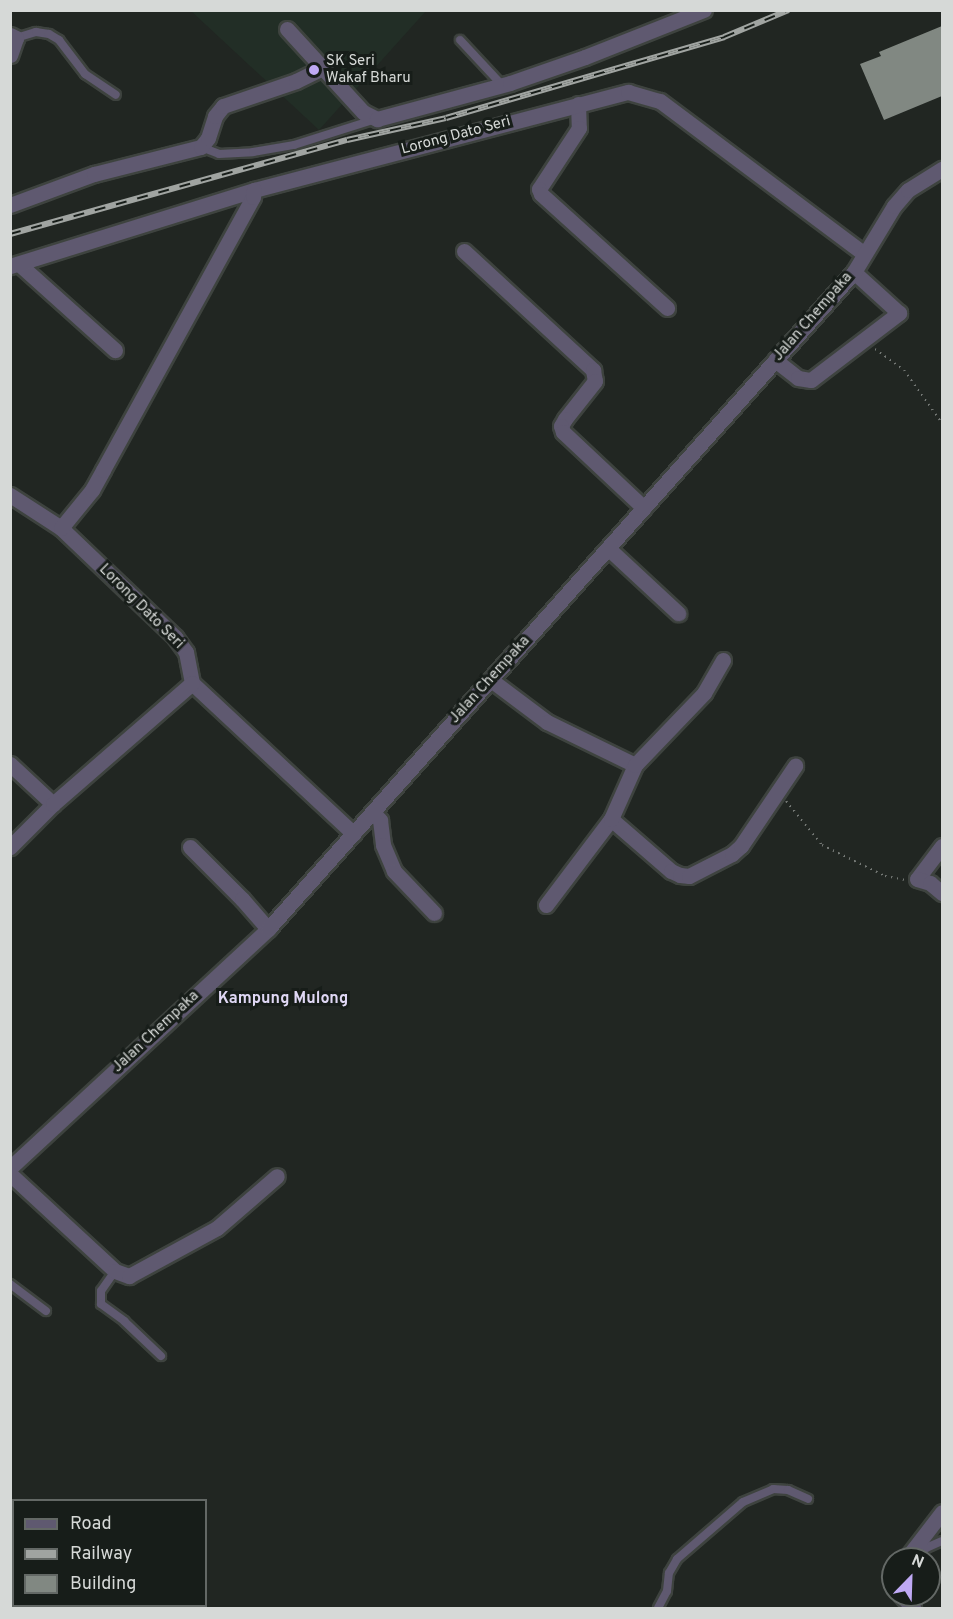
<!DOCTYPE html>
<style>
body{margin:0}
#map{position:relative;width:953px;height:1619px;overflow:hidden;background:#212622;font-family:Overpass,sans-serif}
div>[style]{position:absolute}
.built>*{inset:0;background:#222e26}
.building>*{inset:0;background:#818882}
.path>*{height:2px;margin-top:-1px;transform-origin:0;background:repeating-linear-gradient(90deg,#747875 0 1.5px,transparent 0 6px)}
.roads{filter:drop-shadow(2px 0 #3e433f) drop-shadow(-2px 0 #3e433f) drop-shadow(0 2px #3e433f) drop-shadow(0 -2px #3e433f)}
.lane>*{height:8px;margin:-4px;padding:0 4px;transform-origin:4px;border-radius:4px;background:#5f5970}
.street>*{height:15px;margin:-7.5px;padding:0 7.5px;transform-origin:7.5px;border-radius:7.5px;background:#5f5970}
.rail>*{height:6px;margin-top:-3px;transform-origin:0;background:repeating-linear-gradient(90deg,#171d19 0 11px,#a0a4a1 0 22px);box-sizing:border-box;border-block:2px solid #a0a4a1}
.dots>*{width:16px;height:16px;translate:-50% -50%;box-sizing:border-box;border:3px solid #171d19;border-radius:50%}
span{translate:-50% -50%;white-space:nowrap;text-align:center;line-height:1.15;-webkit-text-stroke:6px #171d19;paint-order:stroke}
.poi-label{font-size:15px;color:#d6d9d7}
.left{translate:0 -50%;text-align:left}
.street-label{font-size:15px;color:#d6d9d7}
.neighbourhood-label{font-size:16px;color:#dfd7f4;font-weight:700}
.frame{position:absolute;inset:0;border:12px solid #d6d9d7;pointer-events:none}
.legend{position:absolute;left:12px;top:1499px;width:195px;height:108px;box-sizing:border-box;background:#171d19;border:2px solid #636865;margin:0;padding:8px 10px;list-style:none;font-size:18px;color:#d6d9d7}
.legend li{display:flex;align-items:center;gap:12px;height:30px}
.legend b{width:30px;border:2px solid #636865}
.north{position:absolute;left:881px;top:1547px;width:60px;height:60px;box-sizing:border-box;background:#171d19;border:2px solid #636865;border-radius:50%;rotate:23deg;font-size:16px;font-weight:700;line-height:24px;text-align:center;color:#d6d9d7}
.north::after{content:'';display:block;margin:auto;width:21px;height:27px;background:#bfa9f4;clip-path:polygon(50% 0,100% 100%,50% 72%,0 100%)}
</style>
<div id="map">
<div class="built">
<i style="clip-path:polygon(191px 11px,426px 11px,319px 130px)"></i>
</div>
<div class="building">
<i style="clip-path:polygon(942px 26px,942px 96px,884px 120px,860px 64px,881px 56px,879px 52px)"></i>
</div>
<div class="path">
<i style="left:875px;top:349px;width:36px;rotate:36deg"></i>
<i style="left:904px;top:370px;width:65px;rotate:54.4deg"></i>
<i style="left:786px;top:801px;width:57px;rotate:50.7deg"></i>
<i style="left:822px;top:845px;width:70px;rotate:26.2deg"></i>
<i style="left:885px;top:876px;width:20px;rotate:11deg"></i>
</div>
<div class="roads">
<div class="lane">
<i style="left:16px;top:38px;width:21px;rotate:-17deg"></i>
<i style="left:36px;top:32px;width:13px;rotate:9deg"></i>
<i style="left:49px;top:34px;width:12px;rotate:31deg"></i>
<i style="left:59px;top:40px;width:43px;rotate:52.6deg"></i>
<i style="left:85px;top:74px;width:37px;rotate:34deg"></i>
<i style="left:460px;top:40px;width:62px;rotate:47deg"></i>
<i style="left:201px;top:147px;width:19px;rotate:21deg"></i>
<i style="left:219px;top:154px;width:34px;rotate:-3deg"></i>
<i style="left:253px;top:152px;width:42px;rotate:-9.7deg"></i>
<i style="left:294px;top:145px;width:86px;rotate:-17.6deg"></i>
<i style="left:115px;top:1271px;width:24px;rotate:125deg"></i>
<i style="left:101px;top:1291px;width:13px;rotate:90deg"></i>
<i style="left:101px;top:1304px;width:29px;rotate:36deg"></i>
<i style="left:124px;top:1321px;width:51px;rotate:43.4deg"></i>
<i style="left:10px;top:1284px;width:45px;rotate:36.9deg"></i>
<i style="left:915px;top:1548px;width:11px"></i>
<i style="left:926px;top:1548px;width:17px;rotate:-24deg"></i>
<i style="left:145px;top:1608px;width:3px;rotate:-45deg"></i>
<i style="left:658px;top:1608px;width:19px;rotate:-62deg"></i>
<i style="left:667px;top:1591px;width:18px;rotate:-84deg"></i>
<i style="left:669px;top:1573px;width:16px;rotate:-60deg"></i>
<i style="left:677px;top:1559px;width:87px;rotate:-40.8deg"></i>
<i style="left:743px;top:1502px;width:33px;rotate:-23deg"></i>
<i style="left:773px;top:1489px;width:15px;rotate:4deg"></i>
<i style="left:788px;top:1490px;width:22px;rotate:24deg"></i>
</div>
<div class="street">
<i style="left:287px;top:29px;width:113px;rotate:47.5deg"></i>
<i style="left:363px;top:112px;width:16px;rotate:27deg"></i>
<i style="left:377px;top:119px;width:138px;rotate:-15.1deg"></i>
<i style="left:510px;top:83px;width:79px;rotate:-19.1deg"></i>
<i style="left:585px;top:57px;width:128px;rotate:-21.6deg"></i>
<i style="left:10px;top:35px;width:7px;rotate:27deg"></i>
<i style="left:16px;top:38px;width:18px;rotate:109deg"></i>
<i style="left:578px;top:104px;width:24px;rotate:88deg"></i>
<i style="left:579px;top:128px;width:73px;rotate:123.3deg"></i>
<i style="left:539px;top:189px;width:5px;rotate:68deg"></i>
<i style="left:541px;top:194px;width:170px;rotate:42.1deg"></i>
<i style="left:10px;top:205px;width:90px;rotate:-20.3deg"></i>
<i style="left:94px;top:174px;width:110px;rotate:-14.2deg"></i>
<i style="left:201px;top:147px;width:11px;rotate:-52deg"></i>
<i style="left:208px;top:138px;width:23px;rotate:-72deg"></i>
<i style="left:215px;top:116px;width:13px;rotate:-51deg"></i>
<i style="left:223px;top:106px;width:77px;rotate:-18.9deg"></i>
<i style="left:296px;top:81px;width:30px;rotate:-26deg"></i>
<i style="left:464px;top:251px;width:176px;rotate:42.7deg"></i>
<i style="left:593px;top:370px;width:11px;rotate:80deg"></i>
<i style="left:595px;top:381px;width:48px;rotate:128.3deg"></i>
<i style="left:565px;top:419px;width:8px;rotate:120deg"></i>
<i style="left:561px;top:426px;width:6px;rotate:72deg"></i>
<i style="left:563px;top:432px;width:111px;rotate:43.2deg"></i>
<i style="left:19px;top:264px;width:129px;rotate:41.9deg"></i>
<i style="left:10px;top:266px;width:256px;rotate:-17.3deg"></i>
<i style="left:254px;top:190px;width:387px;rotate:-14.7deg"></i>
<i style="left:628px;top:92px;width:33px;rotate:16deg"></i>
<i style="left:660px;top:101px;width:254px;rotate:36.8deg"></i>
<i style="left:775px;top:360px;width:29px;rotate:38deg"></i>
<i style="left:798px;top:378px;width:13px;rotate:9deg"></i>
<i style="left:811px;top:380px;width:111px;rotate:-37.3deg"></i>
<i style="left:899px;top:313px;width:61px;rotate:-137.7deg"></i>
<i style="left:10px;top:495px;width:61px;rotate:32.9deg"></i>
<i style="left:61px;top:528px;width:158px;rotate:43.7deg"></i>
<i style="left:175px;top:637px;width:19px;rotate:54deg"></i>
<i style="left:186px;top:652px;width:32px;rotate:79deg"></i>
<i style="left:192px;top:683px;width:221px;rotate:43deg"></i>
<i style="left:61px;top:528px;width:49px;rotate:-50.8deg"></i>
<i style="left:92px;top:490px;width:23px;rotate:-61deg"></i>
<i style="left:103px;top:470px;width:311px;rotate:-61.2deg"></i>
<i style="left:253px;top:197px;width:7px;rotate:-82deg"></i>
<i style="left:608px;top:548px;width:96px;rotate:42.9deg"></i>
<i style="left:491px;top:680px;width:70px;rotate:36.9deg"></i>
<i style="left:547px;top:722px;width:98px;rotate:26deg"></i>
<i style="left:10px;top:764px;width:59px;rotate:42.9deg"></i>
<i style="left:53px;top:804px;width:61px;rotate:135deg"></i>
<i style="left:53px;top:804px;width:184px;rotate:-41deg"></i>
<i style="left:373px;top:812px;width:11px;rotate:49deg"></i>
<i style="left:380px;top:820px;width:25px;rotate:83deg"></i>
<i style="left:383px;top:845px;width:28px;rotate:67deg"></i>
<i style="left:394px;top:871px;width:58px;rotate:46.4deg"></i>
<i style="left:611px;top:819px;width:79px;rotate:40.9deg"></i>
<i style="left:671px;top:871px;width:10px;rotate:24deg"></i>
<i style="left:680px;top:875px;width:9px;rotate:6deg"></i>
<i style="left:689px;top:876px;width:48px;rotate:-27.1deg"></i>
<i style="left:732px;top:854px;width:12px;rotate:-42deg"></i>
<i style="left:741px;top:846px;width:97px;rotate:-56deg"></i>
<i style="left:942px;top:846px;width:41px;rotate:127.1deg"></i>
<i style="left:917px;top:879px;width:14px;rotate:17deg"></i>
<i style="left:930px;top:883px;width:16px;rotate:40deg"></i>
<i style="left:190px;top:847px;width:74px;rotate:45deg"></i>
<i style="left:242px;top:899px;width:40px;rotate:49deg"></i>
<i style="left:546px;top:905px;width:108px;rotate:-52.9deg"></i>
<i style="left:611px;top:819px;width:59px;rotate:-66deg"></i>
<i style="left:635px;top:765px;width:100px;rotate:-46.2deg"></i>
<i style="left:704px;top:693px;width:38px;rotate:-60deg"></i>
<i style="left:10px;top:1168px;width:352px;rotate:-42.8deg"></i>
<i style="left:268px;top:929px;width:880px;rotate:-48.27deg"></i>
<i style="left:854px;top:272px;width:77px;rotate:-58.8deg"></i>
<i style="left:894px;top:206px;width:21px;rotate:-49deg"></i>
<i style="left:908px;top:190px;width:40px;rotate:-32deg"></i>
<i style="left:10px;top:1174px;width:143px;rotate:42.7deg"></i>
<i style="left:115px;top:1271px;width:15px;rotate:20deg"></i>
<i style="left:129px;top:1276px;width:100px;rotate:-28.6deg"></i>
<i style="left:217px;top:1228px;width:79px;rotate:-40.9deg"></i>
<i style="left:10px;top:1523px;width:4px;rotate:14deg"></i>
<i style="left:906px;top:1559px;width:59px;rotate:-52.5deg"></i>
<i style="left:901px;top:1595px;width:18px;rotate:47deg"></i>
<i style="left:159px;top:1606px;width:5px;rotate:22deg"></i>
<i style="left:126px;top:1608px;width:3px;rotate:-45deg"></i>
</div>
</div>
<div class="rail">
<i style="left:10px;top:234px;width:350px;rotate:-15.6deg"></i>
<i style="left:347px;top:140px;width:101px;rotate:-12.5deg"></i>
<i style="left:446px;top:118px;width:290px;rotate:-16.2deg"></i>
<i style="left:724px;top:37px;width:70px;rotate:-22.6deg"></i>
</div>
<div class="dots">
<i style="left:314px;top:70px;background:#bfa9f4"></i>
</div>
<div class="poi-label">
<span class="left" style="left:326px;top:70px">SK Seri<br>Wakaf Bharu</span>
</div>
<div class="street-label">
<span style="left:456px;top:136px;rotate:-15deg">Lorong Dato Seri</span>
<span style="left:813px;top:317px;rotate:-49deg">Jalan Chempaka</span>
<span style="left:141px;top:607px;rotate:45deg">Lorong Dato Seri</span>
<span style="left:490px;top:680px;rotate:-48deg">Jalan Chempaka</span>
<span style="left:156px;top:1032px;rotate:-43deg">Jalan Chempaka</span>
</div>
<div class="neighbourhood-label">
<span style="left:283px;top:999px">Kampung Mulong</span>
</div>
<div class="frame"></div>
<ul class="legend">
<li><b style="height:8px;background:#5f5970"></b>Road</li>
<li><b style="height:8px;background:#a0a4a1"></b>Railway</li>
<li><b style="height:16px;background:#818882"></b>Building</li>
</ul>
<div class="north">N</div>
</div>
